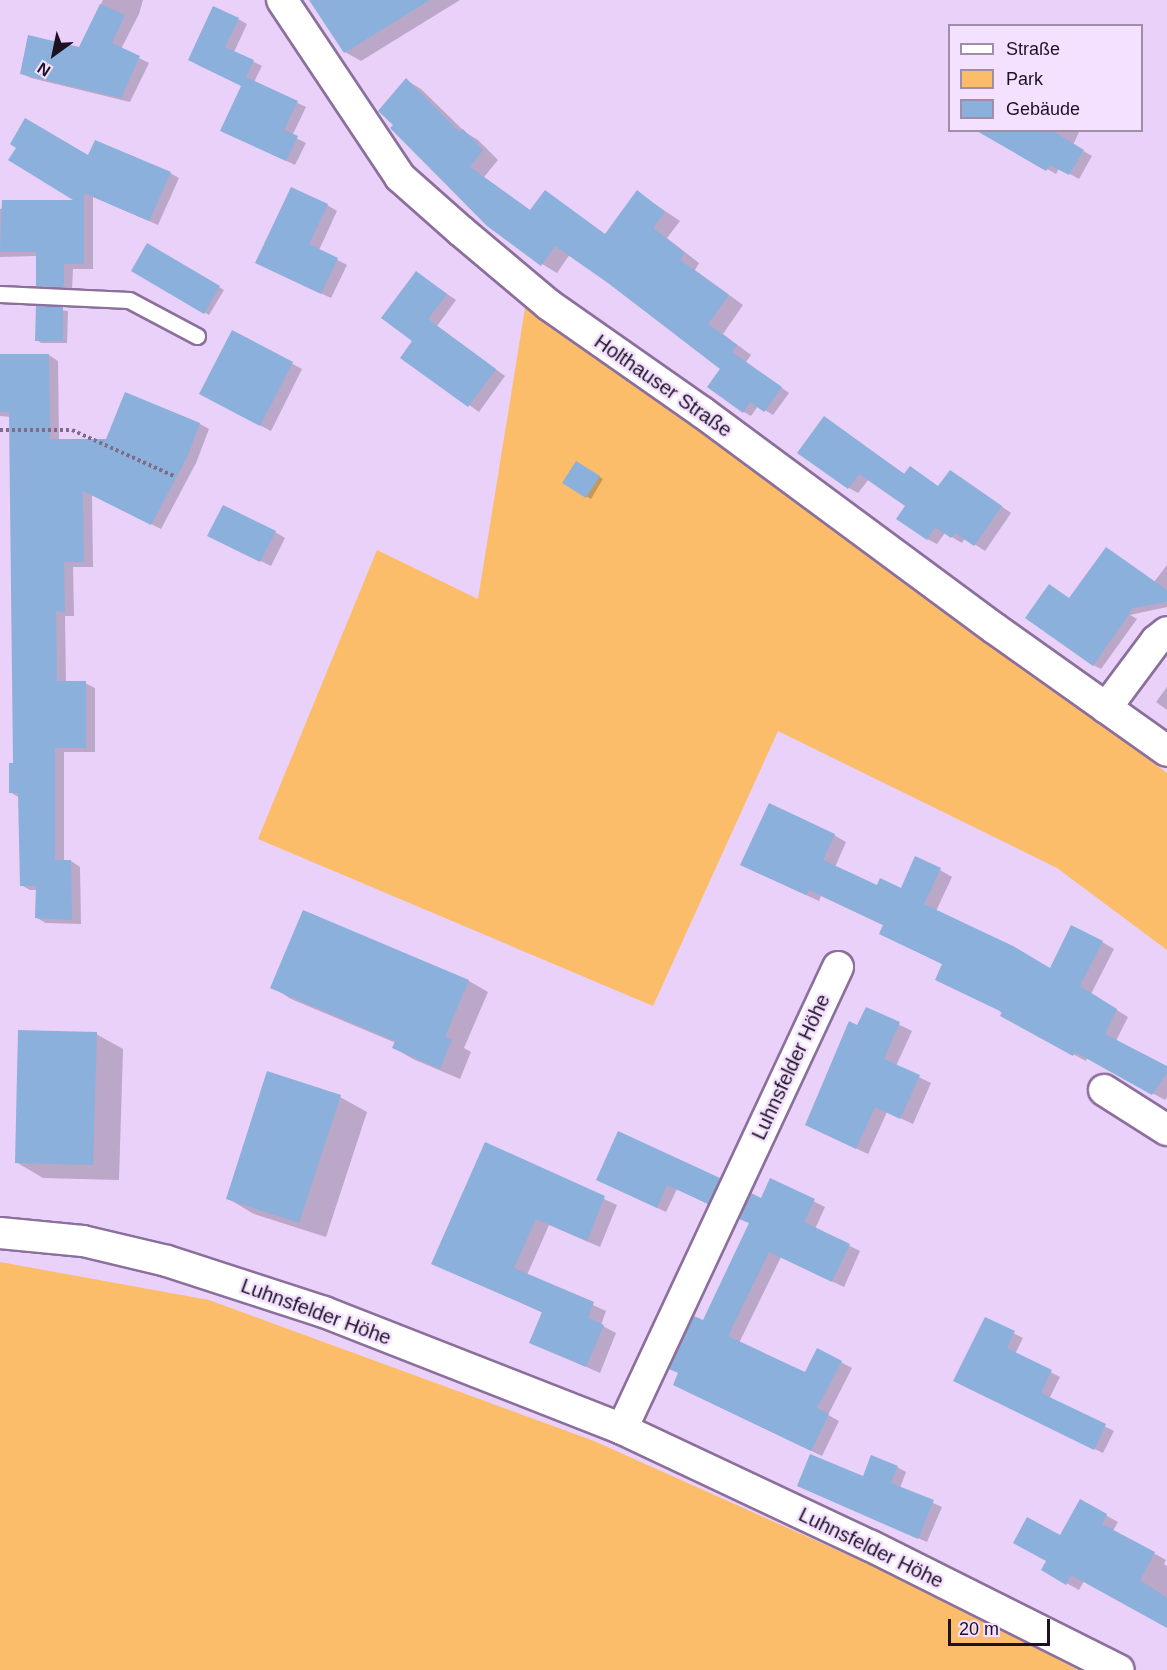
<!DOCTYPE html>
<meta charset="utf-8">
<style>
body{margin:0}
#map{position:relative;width:1167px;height:1670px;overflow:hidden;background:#ead1f9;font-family:Arial,sans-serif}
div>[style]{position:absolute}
.green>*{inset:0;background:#fbbd6a}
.shadow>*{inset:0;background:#0003}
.building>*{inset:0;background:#8bb0db}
.path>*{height:4px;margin-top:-2px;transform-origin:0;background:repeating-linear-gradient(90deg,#7e6c88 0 3px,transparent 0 6px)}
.roads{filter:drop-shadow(2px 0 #8b6f9c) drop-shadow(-2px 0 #8b6f9c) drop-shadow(0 2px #8b6f9c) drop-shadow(0 -2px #8b6f9c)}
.lane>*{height:15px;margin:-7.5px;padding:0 7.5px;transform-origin:7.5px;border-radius:7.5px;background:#fff}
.street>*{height:30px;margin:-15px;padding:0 15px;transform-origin:15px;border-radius:15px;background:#fff}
span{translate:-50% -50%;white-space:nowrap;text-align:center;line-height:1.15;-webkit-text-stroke:5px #f4e1ff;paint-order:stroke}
.street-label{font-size:20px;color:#1d1224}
.legend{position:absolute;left:948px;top:24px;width:195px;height:108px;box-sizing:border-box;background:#f4e1ff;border:2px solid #9e8ea7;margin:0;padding:8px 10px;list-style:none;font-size:18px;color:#1d1224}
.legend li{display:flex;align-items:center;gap:12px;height:30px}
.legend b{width:30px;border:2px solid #9e8ea7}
.north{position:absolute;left:24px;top:24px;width:60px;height:60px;-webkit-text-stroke:4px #f4e1ff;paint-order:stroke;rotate:213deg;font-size:16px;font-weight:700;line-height:24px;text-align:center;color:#1d1224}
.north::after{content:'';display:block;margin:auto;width:21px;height:27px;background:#1d1224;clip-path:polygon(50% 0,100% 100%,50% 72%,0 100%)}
.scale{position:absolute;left:948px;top:1619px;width:102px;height:27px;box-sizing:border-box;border:3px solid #1d1224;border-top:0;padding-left:8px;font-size:18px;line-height:21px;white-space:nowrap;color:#1d1224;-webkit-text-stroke:4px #f4e1ff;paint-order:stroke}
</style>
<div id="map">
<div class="green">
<i style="clip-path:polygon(526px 302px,1167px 773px,1167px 950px,1057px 868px,778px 731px,653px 1006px,258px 839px,377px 550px,478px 599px)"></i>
<i style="clip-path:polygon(0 1262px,209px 1300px,594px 1441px,955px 1603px,1078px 1670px,0 1670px)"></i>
</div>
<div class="shadow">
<i style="clip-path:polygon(103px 0,143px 0,139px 14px,121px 49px,149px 63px,130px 102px,31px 78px,21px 73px,80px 48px)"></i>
<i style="clip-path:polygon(312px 0,460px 0,361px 61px,345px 52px)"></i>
<i style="clip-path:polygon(238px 19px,247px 24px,234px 52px,262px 66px,254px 82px,306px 107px,292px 136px,306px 143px,295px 165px,231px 135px,243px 86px,198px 65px)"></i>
<i style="clip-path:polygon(406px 80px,421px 89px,465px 132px,478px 140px,498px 160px,484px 177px,531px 211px,545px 192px,606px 235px,637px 192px,680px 221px,667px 238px,699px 263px,695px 270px,743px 305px,723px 334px,751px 355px,746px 362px,789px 393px,773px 415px,758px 406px,751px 416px,744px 412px,722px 369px,570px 254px,557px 273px,542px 264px,395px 126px)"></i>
<i style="clip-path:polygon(1018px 130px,1080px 130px,1073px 145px,1092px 156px,1079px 179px,1059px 168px,1056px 174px,1008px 147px)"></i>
<i style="clip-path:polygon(89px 157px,170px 173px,179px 178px,158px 225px,93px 197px,93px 269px,73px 269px,72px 291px,46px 290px,37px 285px,37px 256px,0 257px,0 209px,79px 201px)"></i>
<i style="clip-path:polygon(327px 205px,337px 211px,319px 250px,347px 265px,331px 298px,267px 268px)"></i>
<i style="clip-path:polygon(148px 245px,224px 290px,209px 315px,133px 270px)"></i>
<i style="clip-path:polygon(417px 273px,456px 300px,437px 326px,505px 376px,479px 412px,402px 357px,414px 341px)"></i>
<i style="clip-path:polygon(37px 307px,68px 311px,67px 343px,41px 343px,37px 340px)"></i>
<i style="clip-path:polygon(233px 332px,302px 369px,271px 431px,211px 400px)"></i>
<i style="clip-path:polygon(0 355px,49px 355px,58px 361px,59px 440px,107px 440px,200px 424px,209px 429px,196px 463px,161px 529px,92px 494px,93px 567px,73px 567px,74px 616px,65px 616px,66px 683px,85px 683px,95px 688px,95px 752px,64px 752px,64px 861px,71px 861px,80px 867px,81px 924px,46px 923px,37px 918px,37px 890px,30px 890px,21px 885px,20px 798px,10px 792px,14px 764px,11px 417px,0 416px)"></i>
<i style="clip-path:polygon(825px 418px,906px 475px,939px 487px,960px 477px,1011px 513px,985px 551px,965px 538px,962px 543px,945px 533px,937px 544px,927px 539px,907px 506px,869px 479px,858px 493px,849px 488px)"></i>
<i style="clip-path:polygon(577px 463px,603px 479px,591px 499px,564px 483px)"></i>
<i style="clip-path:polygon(275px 532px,285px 538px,271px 566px,219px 541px)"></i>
<i style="clip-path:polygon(1167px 565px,1167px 607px,1130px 615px,1137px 619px,1101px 669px,1093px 665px,1070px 600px,1154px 582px)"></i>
<i style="clip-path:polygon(1167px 687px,1167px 710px,1156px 702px)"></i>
<i style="clip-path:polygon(834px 835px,846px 842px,835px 867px,877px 887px,901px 890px,940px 870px,952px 877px,936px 911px,1050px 970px,1102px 942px,1114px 949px,1091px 994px,1128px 1017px,1116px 1041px,1167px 1068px,1167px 1097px,1165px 1100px,1087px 1058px,1086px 1061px,1014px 1023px,944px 965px,881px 934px,885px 926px,821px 896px,819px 901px,754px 871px)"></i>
<i style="clip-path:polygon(304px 912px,469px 981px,488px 992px,464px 1048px,471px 1052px,460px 1079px,413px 1059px,394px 1048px,396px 1043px,291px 999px,272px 987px)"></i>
<i style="clip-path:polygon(867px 1009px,912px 1031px,896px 1066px,931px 1083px,913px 1124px,887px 1112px,868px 1154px,819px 1131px)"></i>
<i style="clip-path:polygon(96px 1034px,123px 1049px,119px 1180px,43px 1178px,16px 1162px)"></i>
<i style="clip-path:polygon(340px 1097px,367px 1112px,326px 1237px,254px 1214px,227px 1198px)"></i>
<i style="clip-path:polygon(619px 1133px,728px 1185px,717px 1208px,677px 1189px,666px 1212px,606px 1184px)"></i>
<i style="clip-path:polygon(485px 1144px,617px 1205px,600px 1247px,549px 1225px,527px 1275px,606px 1311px,601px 1325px,616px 1333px,600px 1373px,531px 1342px,543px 1313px,433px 1263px)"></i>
<i style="clip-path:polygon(771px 1180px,825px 1207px,815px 1229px,860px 1251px,844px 1287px,781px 1257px,739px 1343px,805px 1374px,818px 1350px,852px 1368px,828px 1415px,839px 1421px,822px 1456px,686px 1391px,704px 1322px)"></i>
<i style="clip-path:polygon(985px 1319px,1023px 1338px,1015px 1354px,1060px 1377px,1049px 1399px,1114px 1431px,1103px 1453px,963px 1385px)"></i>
<i style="clip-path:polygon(897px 1467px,906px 1472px,900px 1488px,942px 1507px,927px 1542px,798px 1486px,863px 1478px)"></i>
<i style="clip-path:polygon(1080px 1501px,1118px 1522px,1113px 1531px,1166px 1560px,1164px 1564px,1167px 1566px,1167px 1626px,1084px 1581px,1079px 1590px,1043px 1570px)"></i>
</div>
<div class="building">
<i style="clip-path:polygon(309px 0,430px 0,344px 53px)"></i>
<i style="clip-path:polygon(100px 4px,125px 15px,112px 43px,140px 56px,121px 98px,20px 74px,28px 35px,79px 47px)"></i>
<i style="clip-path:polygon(213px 6px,239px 18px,225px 47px,254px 60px,246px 77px,298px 101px,284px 130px,298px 136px,286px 161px,220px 131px,241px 86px,188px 60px)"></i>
<i style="clip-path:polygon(406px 78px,460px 132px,463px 129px,483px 150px,470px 167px,530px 210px,545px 190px,605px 234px,637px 190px,665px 212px,653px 228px,685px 253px,680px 260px,729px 295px,708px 324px,737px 345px,720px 369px,608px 283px,555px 246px,541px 266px,487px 226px,390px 128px,393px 125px,378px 111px)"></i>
<i style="clip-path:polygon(25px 118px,88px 155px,95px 140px,171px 172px,149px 221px,84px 193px,84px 264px,64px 264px,64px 287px,36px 286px,36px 252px,0 252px,2px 200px,73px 200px,8px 160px,16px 148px,10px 144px)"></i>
<i style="clip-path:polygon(975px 130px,1051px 130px,1084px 150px,1069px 175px,1050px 165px,1046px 171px)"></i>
<i style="clip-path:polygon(291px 187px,328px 204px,309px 244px,338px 258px,321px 294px,255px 263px)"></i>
<i style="clip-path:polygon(147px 243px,220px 286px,204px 314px,131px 271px)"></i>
<i style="clip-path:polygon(416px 271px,447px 294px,428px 319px,496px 369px,468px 407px,400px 358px,412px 341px,381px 318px)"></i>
<i style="clip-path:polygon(36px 305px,63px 307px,63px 341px,35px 341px)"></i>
<i style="clip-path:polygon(232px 330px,293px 362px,260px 426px,199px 394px)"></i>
<i style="clip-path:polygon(732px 352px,782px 387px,764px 412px,750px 402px,743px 413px,707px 387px)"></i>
<i style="clip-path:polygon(0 354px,49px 354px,50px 439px,106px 439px,125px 392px,200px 423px,187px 457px,151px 525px,83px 491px,84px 562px,64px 562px,65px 612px,56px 611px,57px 681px,86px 681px,86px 748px,55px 748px,55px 860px,71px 860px,72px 920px,35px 918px,36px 886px,20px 886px,18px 793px,9px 793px,9px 763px,13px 763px,9px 412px,0 412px)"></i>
<i style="clip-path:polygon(824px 416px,904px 474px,910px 466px,938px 486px,950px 470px,1002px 506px,974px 546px,955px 533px,951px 538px,935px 527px,927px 540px,896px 519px,905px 506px,859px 474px,848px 489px,797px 453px)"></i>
<i style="clip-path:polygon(576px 461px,600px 476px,586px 498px,562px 483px)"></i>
<i style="clip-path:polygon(223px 505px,276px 531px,260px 562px,207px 536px)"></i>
<i style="clip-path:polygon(1106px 547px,1167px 590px,1167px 602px,1133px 608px,1093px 666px,1025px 618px,1049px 584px,1069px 598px)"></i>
<i style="clip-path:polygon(769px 803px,835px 834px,823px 860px,877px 885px,880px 878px,901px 888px,915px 856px,941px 868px,924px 904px,1013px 946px,1050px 968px,1071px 925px,1103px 941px,1080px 986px,1117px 1009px,1105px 1034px,1167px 1066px,1167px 1073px,1152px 1095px,1075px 1052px,1073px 1056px,1000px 1016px,1002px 1012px,935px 980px,942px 964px,879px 934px,883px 925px,809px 890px,806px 895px,740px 865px)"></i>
<i style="clip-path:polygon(303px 910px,469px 980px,445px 1037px,452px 1039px,440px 1069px,392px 1048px,395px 1041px,270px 988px)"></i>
<i style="clip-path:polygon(866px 1007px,900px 1022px,884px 1059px,920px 1075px,900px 1119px,875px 1107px,856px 1149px,805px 1125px,849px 1021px,857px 1025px)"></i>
<i style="clip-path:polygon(18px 1030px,97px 1032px,93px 1165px,15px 1163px)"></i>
<i style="clip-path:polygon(267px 1071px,341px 1095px,299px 1223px,226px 1199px)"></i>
<i style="clip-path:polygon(618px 1131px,720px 1178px,708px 1204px,667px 1185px,657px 1208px,596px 1180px)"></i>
<i style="clip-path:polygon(485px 1142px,605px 1196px,587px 1241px,536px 1219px,514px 1268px,594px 1302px,588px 1318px,604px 1325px,586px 1367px,529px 1343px,542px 1312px,431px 1264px)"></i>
<i style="clip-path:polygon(770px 1178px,815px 1199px,804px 1222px,850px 1244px,832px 1282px,769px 1252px,728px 1336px,805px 1372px,817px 1348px,842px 1361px,817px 1408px,829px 1414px,811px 1451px,673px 1385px,678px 1373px,669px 1369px,694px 1316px,703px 1320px,749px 1223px,739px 1219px,751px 1193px,761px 1198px)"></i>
<i style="clip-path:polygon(985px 1317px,1015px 1331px,1007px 1348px,1052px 1370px,1041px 1393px,1106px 1424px,1094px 1450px,953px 1381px)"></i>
<i style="clip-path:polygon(810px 1454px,863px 1476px,871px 1455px,898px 1466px,891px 1483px,934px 1500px,918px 1539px,797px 1486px)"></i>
<i style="clip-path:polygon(1080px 1499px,1107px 1514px,1102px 1524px,1155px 1552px,1140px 1580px,1167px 1598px,1167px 1628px,1071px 1575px,1066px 1585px,1041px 1570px,1046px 1561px,1013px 1543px,1027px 1517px,1060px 1535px)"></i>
</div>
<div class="path">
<i style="left:0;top:430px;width:72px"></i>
<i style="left:72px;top:430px;width:112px;rotate:24.3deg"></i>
</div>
<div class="roads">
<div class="lane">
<i style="left:0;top:294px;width:129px;rotate:2.7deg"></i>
<i style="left:129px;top:300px;width:77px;rotate:27.9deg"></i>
</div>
<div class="street">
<i style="left:282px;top:0;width:213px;rotate:56.3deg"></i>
<i style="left:400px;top:177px;width:81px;rotate:41.5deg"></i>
<i style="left:461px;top:231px;width:115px;rotate:40.1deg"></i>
<i style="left:549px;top:305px;width:187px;rotate:35deg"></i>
<i style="left:702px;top:412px;width:363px;rotate:36.5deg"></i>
<i style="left:994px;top:628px;width:212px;rotate:35.4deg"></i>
<i style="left:1106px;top:708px;width:84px;rotate:-53.3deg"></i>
<i style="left:1156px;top:641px;width:14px;rotate:-39deg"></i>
<i style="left:1104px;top:1090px;width:75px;rotate:32.4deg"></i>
<i style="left:0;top:1233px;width:83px;rotate:5.5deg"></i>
<i style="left:83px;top:1241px;width:86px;rotate:13.4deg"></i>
<i style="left:167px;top:1261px;width:165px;rotate:18deg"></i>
<i style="left:324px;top:1312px;width:320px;rotate:21.4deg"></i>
<i style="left:622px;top:1429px;width:275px;rotate:25.2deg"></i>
<i style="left:871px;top:1546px;width:277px;rotate:26.6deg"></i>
<i style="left:622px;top:1429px;width:510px;rotate:-64.94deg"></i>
</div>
</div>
<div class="street-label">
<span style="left:663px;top:386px;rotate:35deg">Holthauser Straße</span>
<span style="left:791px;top:1067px;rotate:-65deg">Luhnsfelder Höhe</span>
<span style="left:316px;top:1312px;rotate:20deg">Luhnsfelder Höhe</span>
<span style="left:871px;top:1548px;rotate:26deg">Luhnsfelder Höhe</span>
</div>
<ul class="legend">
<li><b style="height:8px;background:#fff"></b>Straße</li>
<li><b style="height:16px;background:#fbbd6a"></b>Park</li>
<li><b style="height:16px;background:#8bb0db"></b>Gebäude</li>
</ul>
<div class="north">N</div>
<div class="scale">20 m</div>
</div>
